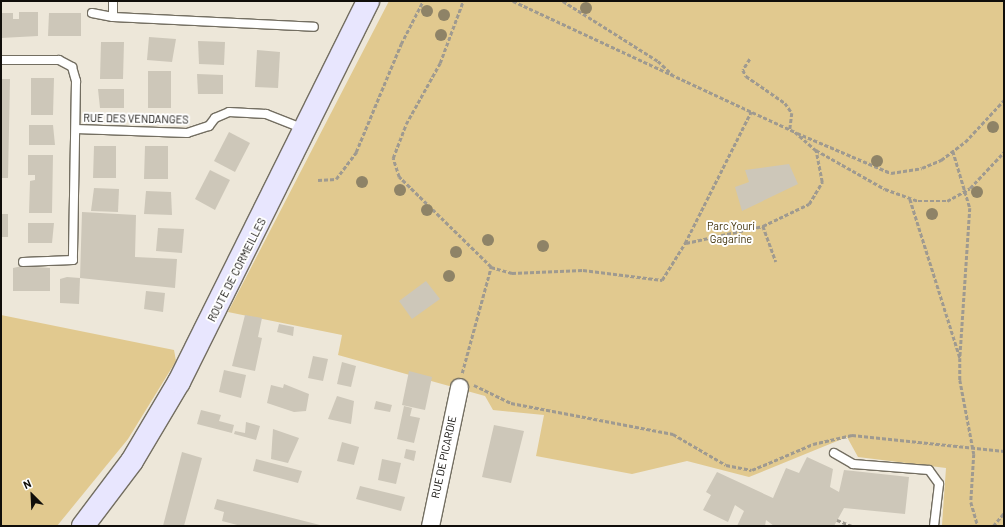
<!DOCTYPE html>
<style>
body{margin:0}
#map{position:relative;width:1005px;height:527px;overflow:hidden;background:#ede7d9;font-family:Barlow,sans-serif}
div>[style]{position:absolute}
.green>*{inset:0;background:#e1c98f}
.building>*{inset:0;background:#cdc7b9}
.path>*{height:2.5px;margin-top:-1.25px;transform-origin:0;background:repeating-linear-gradient(90deg,#9f9a90 0 4px,transparent 0 6px)}
.roads{filter:drop-shadow(1px 0 #736e61) drop-shadow(-1px 0 #736e61) drop-shadow(0 1px #736e61) drop-shadow(0 -1px #736e61)}
.lane>*{height:8px;margin:-4px;padding:0 4px;transform-origin:4px;border-radius:4px;background:#fff}
.street>*{height:17px;margin:-8.5px;padding:0 8.5px;transform-origin:8.5px;border-radius:8.5px;background:#fff}
.secondary>*{height:22px;margin:-11px;padding:0 11px;transform-origin:11px;border-radius:11px;background:#e8e6fe}
.trees>*{width:12px;height:12px;margin:-6px;border-radius:50%;background:#8e8367}
span{translate:-50% -50%;white-space:nowrap;text-align:center;line-height:1.15;-webkit-text-stroke:4px #fff;paint-order:stroke}
.street-label{font-size:11px;color:#100e0a}
.park-label{font-size:11px;color:#41320a}
.frame{position:absolute;inset:0;border:2px solid #100e0a;pointer-events:none}
.north{position:absolute;left:12px;top:475px;width:40px;height:40px;-webkit-text-stroke:3px #fff;paint-order:stroke;rotate:336deg;font-size:11px;font-weight:700;line-height:16px;text-align:center;color:#100e0a}
.north::after{content:'';display:block;margin:auto;width:14px;height:18px;background:#100e0a;clip-path:polygon(50% 0,100% 100%,50% 72%,0 100%)}
</style>
<div id="map">
<div class="green">
<i style="clip-path:polygon(389px 1px,1004px 1px,1004px 526px,942px 525px,946px 468px,858px 457px,847px 437px,749px 477px,687px 461px,632px 474px,536px 456px,544px 415px,493px 410px,485px 396px,338px 355px,342px 335px,228px 312px)"></i>
<i style="clip-path:polygon(1px 315px,174px 350px,176px 361px,128px 439px,57px 526px,1px 526px)"></i>
</div>
<div class="building">
<i style="clip-path:polygon(19px 12px,38px 12px,38px 36px,1px 38px,1px 13px,13px 13px,13px 19px,19px 19px)"></i>
<i style="clip-path:polygon(49px 13px,81px 13px,81px 36px,48px 36px)"></i>
<i style="clip-path:polygon(149px 37px,176px 39px,172px 62px,147px 60px)"></i>
<i style="clip-path:polygon(198px 41px,225px 42px,224px 65px,199px 64px)"></i>
<i style="clip-path:polygon(101px 42px,124px 42px,123px 79px,100px 79px)"></i>
<i style="clip-path:polygon(257px 50px,280px 52px,278px 88px,255px 87px)"></i>
<i style="clip-path:polygon(148px 71px,171px 71px,171px 108px,148px 108px)"></i>
<i style="clip-path:polygon(197px 74px,223px 75px,223px 94px,198px 94px)"></i>
<i style="clip-path:polygon(31px 78px,54px 78px,53px 115px,31px 115px)"></i>
<i style="clip-path:polygon(1px 79px,10px 79px,8px 178px,1px 178px)"></i>
<i style="clip-path:polygon(98px 89px,124px 89px,124px 108px,100px 108px)"></i>
<i style="clip-path:polygon(29px 125px,53px 125px,55px 145px,29px 145px)"></i>
<i style="clip-path:polygon(229px 132px,250px 143px,235px 172px,214px 161px)"></i>
<i style="clip-path:polygon(94px 146px,116px 146px,116px 178px,93px 178px)"></i>
<i style="clip-path:polygon(145px 146px,168px 146px,168px 179px,144px 179px)"></i>
<i style="clip-path:polygon(28px 155px,53px 155px,52px 213px,29px 213px,30px 181px,35px 180px,35px 175px,28px 175px)"></i>
<i style="clip-path:polygon(789px 164px,798px 184px,742px 211px,735px 187px,749px 182px,745px 170px)"></i>
<i style="clip-path:polygon(210px 170px,230px 180px,215px 210px,195px 199px)"></i>
<i style="clip-path:polygon(94px 188px,119px 189px,118px 212px,91px 211px)"></i>
<i style="clip-path:polygon(146px 191px,171px 192px,172px 215px,144px 214px)"></i>
<i style="clip-path:polygon(82px 212px,136px 215px,135px 257px,177px 259px,175px 288px,80px 278px)"></i>
<i style="clip-path:polygon(1px 214px,8px 214px,8px 237px,1px 237px)"></i>
<i style="clip-path:polygon(28px 223px,54px 223px,52px 243px,28px 243px)"></i>
<i style="clip-path:polygon(158px 228px,184px 229px,182px 253px,156px 251px)"></i>
<i style="clip-path:polygon(22px 266px,50px 268px,50px 291px,13px 291px,13px 268px)"></i>
<i style="clip-path:polygon(67px 277px,80px 278px,79px 304px,60px 303px,60px 279px)"></i>
<i style="clip-path:polygon(426px 281px,440px 299px,412px 319px,399px 301px)"></i>
<i style="clip-path:polygon(146px 291px,165px 293px,163px 312px,144px 309px)"></i>
<i style="clip-path:polygon(245px 315px,262px 318px,258px 337px,262px 338px,255px 371px,232px 366px)"></i>
<i style="clip-path:polygon(279px 324px,294px 327px,293px 336px,277px 332px)"></i>
<i style="clip-path:polygon(313px 356px,328px 359px,323px 381px,308px 378px)"></i>
<i style="clip-path:polygon(342px 362px,356px 366px,351px 387px,337px 384px)"></i>
<i style="clip-path:polygon(224px 370px,246px 375px,241px 398px,219px 392px)"></i>
<i style="clip-path:polygon(409px 371px,432px 377px,425px 410px,402px 405px)"></i>
<i style="clip-path:polygon(284px 384px,309px 394px,306px 411px,294px 412px,267px 403px,271px 385px,283px 388px)"></i>
<i style="clip-path:polygon(337px 396px,354px 401px,351px 424px,328px 419px)"></i>
<i style="clip-path:polygon(376px 401px,392px 405px,390px 412px,374px 409px)"></i>
<i style="clip-path:polygon(404px 406px,412px 408px,410px 416px,420px 418px,414px 443px,397px 439px)"></i>
<i style="clip-path:polygon(201px 410px,221px 415px,219px 421px,234px 425px,232px 433px,197px 424px)"></i>
<i style="clip-path:polygon(246px 422px,260px 426px,256px 440px,234px 434px,235px 431px,245px 433px)"></i>
<i style="clip-path:polygon(494px 425px,524px 431px,511px 483px,482px 477px)"></i>
<i style="clip-path:polygon(273px 429px,299px 438px,288px 463px,271px 459px)"></i>
<i style="clip-path:polygon(342px 442px,359px 447px,354px 465px,337px 461px)"></i>
<i style="clip-path:polygon(406px 449px,416px 451px,414px 461px,404px 458px)"></i>
<i style="clip-path:polygon(182px 452px,202px 458px,184px 526px,163px 526px)"></i>
<i style="clip-path:polygon(807px 457px,833px 469px,830px 487px,839px 492px,844px 470px,909px 477px,905px 514px,844px 508px,834px 526px,774px 526px,766px 520px,765px 526px,737px 526px,744px 511px,735px 505px,728px 522px,703px 510px,711px 495px,706px 492px,717px 472px,773px 498px,786px 468px,799px 473px)"></i>
<i style="clip-path:polygon(256px 459px,302px 471px,298px 483px,253px 471px)"></i>
<i style="clip-path:polygon(382px 459px,401px 463px,396px 484px,378px 480px)"></i>
<i style="clip-path:polygon(360px 486px,405px 497px,401px 511px,356px 499px)"></i>
<i style="clip-path:polygon(217px 499px,320px 525px,320px 526px,241px 526px,222px 521px,224px 512px,214px 509px)"></i>
</div>
<div class="path">
<i style="left:513px;top:1px;width:311px;rotate:24.9deg"></i>
<i style="left:795px;top:132px;width:28px;rotate:41deg"></i>
<i style="left:816px;top:150px;width:79px;rotate:29.5deg"></i>
<i style="left:885px;top:189px;width:35px;rotate:20deg"></i>
<i style="left:918px;top:201px;width:29px"></i>
<i style="left:947px;top:201px;width:26px;rotate:-29deg"></i>
<i style="left:970px;top:188px;width:50px;rotate:-46.6deg"></i>
<i style="left:563px;top:1px;width:112px;rotate:32.3deg"></i>
<i style="left:658px;top:61px;width:19px;rotate:43deg"></i>
<i style="left:750px;top:59px;width:13px;rotate:122deg"></i>
<i style="left:743px;top:70px;width:7px;rotate:63deg"></i>
<i style="left:746px;top:76px;width:47px;rotate:34.7deg"></i>
<i style="left:785px;top:103px;width:12px;rotate:55deg"></i>
<i style="left:792px;top:113px;width:16px;rotate:97deg"></i>
<i style="left:797px;top:133px;width:102px;rotate:23.1deg"></i>
<i style="left:891px;top:173px;width:31px;rotate:-9deg"></i>
<i style="left:922px;top:168px;width:21px;rotate:-23deg"></i>
<i style="left:941px;top:160px;width:30px;rotate:-37deg"></i>
<i style="left:965px;top:142px;width:57px;rotate:-47.1deg"></i>
<i style="left:953px;top:151px;width:59px;rotate:73.4deg"></i>
<i style="left:970px;top:208px;width:149px;rotate:93.8deg"></i>
<i style="left:318px;top:180px;width:18px;rotate:-3deg"></i>
<i style="left:336px;top:179px;width:34px;rotate:-53deg"></i>
<i style="left:356px;top:152px;width:117px;rotate:-67.4deg"></i>
<i style="left:401px;top:44px;width:48px;rotate:-62.9deg"></i>
<i style="left:910px;top:199px;width:167px;rotate:72.5deg"></i>
<i style="left:960px;top:358px;width:22px;rotate:90deg"></i>
<i style="left:960px;top:380px;width:75px;rotate:79.3deg"></i>
<i style="left:974px;top:454px;width:48px;rotate:93.6deg"></i>
<i style="left:971px;top:502px;width:25px;rotate:74deg"></i>
<i style="left:763px;top:226px;width:38px;rotate:70deg"></i>
<i style="left:686px;top:243px;width:79px;rotate:-12.4deg"></i>
<i style="left:763px;top:226px;width:51px;rotate:-25.6deg"></i>
<i style="left:809px;top:204px;width:26px;rotate:-59deg"></i>
<i style="left:822px;top:182px;width:33px;rotate:-101deg"></i>
<i style="left:491px;top:267px;width:22px;rotate:16deg"></i>
<i style="left:512px;top:273px;width:71px;rotate:-2.4deg"></i>
<i style="left:583px;top:270px;width:80px;rotate:7.2deg"></i>
<i style="left:662px;top:280px;width:44px;rotate:-58.1deg"></i>
<i style="left:685px;top:243px;width:147px;rotate:-63.3deg"></i>
<i style="left:462px;top:373px;width:110px;rotate:-74.7deg"></i>
<i style="left:491px;top:267px;width:129px;rotate:-135.6deg"></i>
<i style="left:399px;top:177px;width:20px;rotate:-108deg"></i>
<i style="left:393px;top:158px;width:36px;rotate:-69deg"></i>
<i style="left:406px;top:124px;width:70px;rotate:-60.9deg"></i>
<i style="left:440px;top:63px;width:66px;rotate:-69.6deg"></i>
<i style="left:474px;top:385px;width:41px;rotate:25.9deg"></i>
<i style="left:511px;top:403px;width:165px;rotate:10.8deg"></i>
<i style="left:673px;top:434px;width:61px;rotate:30.3deg"></i>
<i style="left:726px;top:465px;width:26px;rotate:11deg"></i>
<i style="left:752px;top:470px;width:66px;rotate:-23.1deg"></i>
<i style="left:813px;top:444px;width:40px;rotate:-13deg"></i>
<i style="left:852px;top:435px;width:153px;rotate:6deg"></i>
<i style="left:837px;top:520px;width:16px;rotate:22deg"></i>
<i style="left:993px;top:526px;width:17px;rotate:-50deg"></i>
</div>
<div class="roads">
<div class="lane">
<i style="left:113px;top:1px;width:16px;rotate:90deg"></i>
<i style="left:113px;top:17px;width:201px;rotate:2.8deg"></i>
<i style="left:92px;top:13px;width:21px;rotate:11deg"></i>
<i style="left:1px;top:60px;width:58px"></i>
<i style="left:59px;top:60px;width:15px;rotate:28deg"></i>
<i style="left:72px;top:67px;width:15px;rotate:74deg"></i>
<i style="left:76px;top:81px;width:179px;rotate:91deg"></i>
<i style="left:73px;top:260px;width:50px;rotate:177.7deg"></i>
<i style="left:76px;top:129px;width:111px;rotate:2.1deg"></i>
<i style="left:187px;top:133px;width:23px;rotate:-18deg"></i>
<i style="left:209px;top:126px;width:10px;rotate:-53deg"></i>
<i style="left:215px;top:118px;width:15px;rotate:-23deg"></i>
<i style="left:229px;top:112px;width:37px;rotate:3deg"></i>
<i style="left:266px;top:114px;width:41px;rotate:21.5deg"></i>
<i style="left:834px;top:453px;width:22px;rotate:30deg"></i>
<i style="left:853px;top:464px;width:76px;rotate:4.5deg"></i>
<i style="left:929px;top:470px;width:17px;rotate:54deg"></i>
<i style="left:939px;top:484px;width:42px;rotate:96.8deg"></i>
</div>
<div class="street">
<i style="left:430px;top:526px;width:142px;rotate:-78.2deg"></i>
</div>
<div class="secondary">
<i style="left:83px;top:526px;width:81px;rotate:-53deg"></i>
<i style="left:132px;top:461px;width:92px;rotate:-59.3deg"></i>
<i style="left:179px;top:382px;width:425px;rotate:-63.6deg"></i>
</div>
</div>
<div class="trees">
<i style="left:586px;top:8px"></i>
<i style="left:427px;top:11px"></i>
<i style="left:444px;top:15px"></i>
<i style="left:441px;top:35px"></i>
<i style="left:993px;top:127px"></i>
<i style="left:877px;top:161px"></i>
<i style="left:362px;top:182px"></i>
<i style="left:400px;top:190px"></i>
<i style="left:977px;top:192px"></i>
<i style="left:427px;top:210px"></i>
<i style="left:932px;top:214px"></i>
<i style="left:488px;top:240px"></i>
<i style="left:543px;top:246px"></i>
<i style="left:456px;top:252px"></i>
<i style="left:449px;top:276px"></i>
</div>
<div class="street-label">
<span style="left:136px;top:119px;rotate:1deg">RUE DES VENDANGES</span>
<span style="left:237px;top:270px;rotate:-63deg">ROUTE DE CORMEILLES</span>
<span style="left:444px;top:457px;rotate:-78deg">RUE DE PICARDIE</span>
</div>
<div class="park-label">
<span style="left:731px;top:233px">Parc Youri<br>Gagarine</span>
</div>
<div class="frame"></div>
<div class="north">N</div>
</div>
